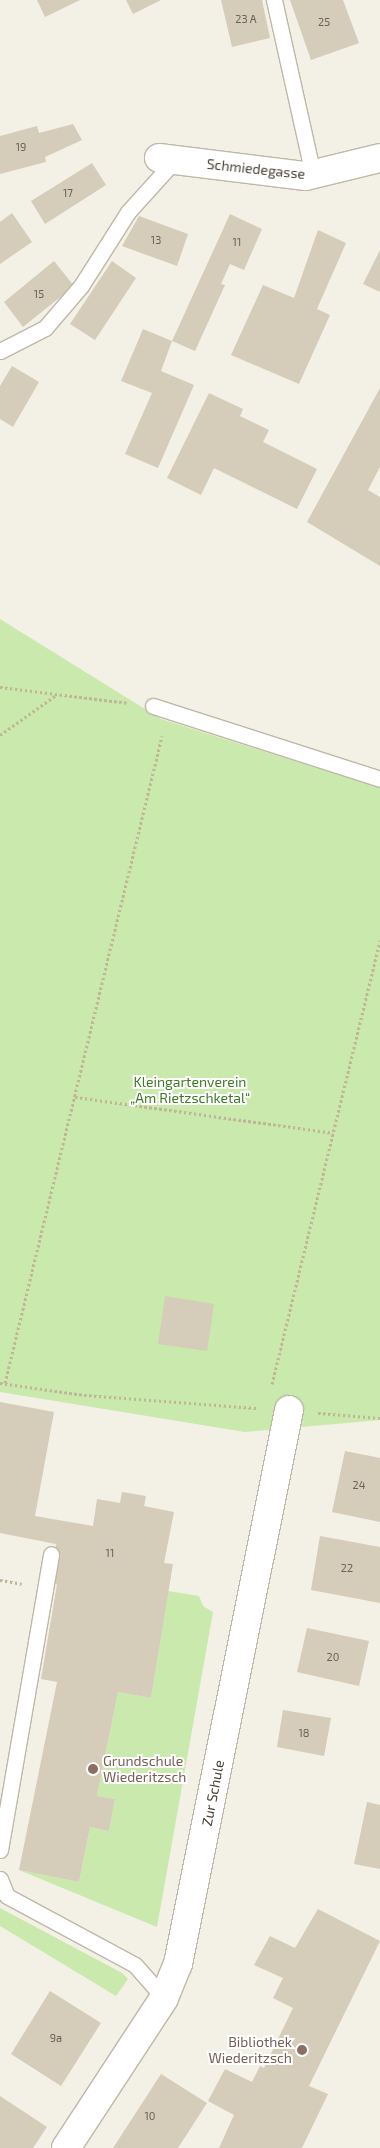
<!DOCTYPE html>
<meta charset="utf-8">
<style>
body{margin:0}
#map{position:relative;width:380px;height:2148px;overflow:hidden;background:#f3f0e5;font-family:"Exo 2",sans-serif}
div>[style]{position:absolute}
.green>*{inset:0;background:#cae9ac}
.building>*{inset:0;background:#d5ccba}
.path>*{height:3px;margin-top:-1.5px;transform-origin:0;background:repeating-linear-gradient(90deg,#c1b598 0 2.5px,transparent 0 5px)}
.roads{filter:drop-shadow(1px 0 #bfb8a7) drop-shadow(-1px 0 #bfb8a7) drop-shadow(0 1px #bfb8a7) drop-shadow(0 -1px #bfb8a7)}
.lane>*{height:15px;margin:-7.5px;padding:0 7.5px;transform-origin:7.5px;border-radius:7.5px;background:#fff}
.street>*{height:28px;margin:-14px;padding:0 14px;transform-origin:14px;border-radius:14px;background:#fff}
.dots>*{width:14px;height:14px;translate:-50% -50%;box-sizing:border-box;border:2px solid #fff;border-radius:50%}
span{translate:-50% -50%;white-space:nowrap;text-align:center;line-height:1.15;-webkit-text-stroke:4px #fff;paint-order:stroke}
.number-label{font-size:11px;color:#6a6356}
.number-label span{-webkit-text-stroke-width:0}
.street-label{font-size:14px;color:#464034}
.park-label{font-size:14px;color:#407a25}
.education-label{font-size:14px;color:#785e54}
.left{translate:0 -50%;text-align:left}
.right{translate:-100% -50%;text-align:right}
</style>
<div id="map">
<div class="green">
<i style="clip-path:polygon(0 619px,161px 719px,380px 788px,380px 1420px,245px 1432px,0 1392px)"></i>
<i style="clip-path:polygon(168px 1591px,199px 1596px,203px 1606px,213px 1612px,157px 1927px,19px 1870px,79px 1882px,90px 1827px,109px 1831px,115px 1799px,97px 1796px,118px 1692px,151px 1698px)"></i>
<i style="clip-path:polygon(0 1908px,122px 1973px,128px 1979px,116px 1996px,0 1926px)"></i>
</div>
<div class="building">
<i style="clip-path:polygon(37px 0,80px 0,45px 17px)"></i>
<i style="clip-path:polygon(126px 0,161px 0,133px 14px)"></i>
<i style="clip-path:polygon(221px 0,262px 0,270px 38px,232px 47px)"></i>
<i style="clip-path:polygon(290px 0,343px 0,359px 43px,311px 60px)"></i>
<i style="clip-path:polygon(73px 124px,82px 140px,45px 157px,46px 162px,0 174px,0 136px,37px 126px,39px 133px)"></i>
<i style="clip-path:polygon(92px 163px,106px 185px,45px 224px,31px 201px)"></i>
<i style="clip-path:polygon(12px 213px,32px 242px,0 264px,0 222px)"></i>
<i style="clip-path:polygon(230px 214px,262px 229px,244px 270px,230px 264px,221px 284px,225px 285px,195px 351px,172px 341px)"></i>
<i style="clip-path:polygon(139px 216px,188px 234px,177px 266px,122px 246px)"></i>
<i style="clip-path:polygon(318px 230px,346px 243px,317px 309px,330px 315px,299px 384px,231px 355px,263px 285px,294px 298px)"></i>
<i style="clip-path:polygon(380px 250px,380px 292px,363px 284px)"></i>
<i style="clip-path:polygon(54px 261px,74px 286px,23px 327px,4px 302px)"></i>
<i style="clip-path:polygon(112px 261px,136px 278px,95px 340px,70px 324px)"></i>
<i style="clip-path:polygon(143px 329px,172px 341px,161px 371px,194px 385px,158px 468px,125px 454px,152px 393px,121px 381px)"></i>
<i style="clip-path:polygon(12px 366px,39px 382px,13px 427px,0 419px,0 386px)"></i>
<i style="clip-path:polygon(380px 388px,380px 467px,368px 490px,380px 497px,380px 566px,307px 522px)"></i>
<i style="clip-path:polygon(209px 393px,243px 409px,240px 416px,269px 430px,263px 442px,317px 469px,297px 509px,214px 468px,201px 495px,167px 478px)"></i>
<i style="clip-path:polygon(165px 1296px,214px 1304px,207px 1351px,158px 1344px)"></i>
<i style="clip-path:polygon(0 1402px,54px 1412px,35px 1516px,93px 1526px,97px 1499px,120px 1503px,122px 1492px,146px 1496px,144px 1506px,174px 1512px,164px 1563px,173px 1564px,151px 1698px,118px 1692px,97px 1796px,115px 1799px,109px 1831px,90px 1827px,79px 1882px,19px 1870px,57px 1682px,41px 1679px,57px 1584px,49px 1583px,56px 1544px,0 1533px)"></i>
<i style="clip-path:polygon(345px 1451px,380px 1458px,380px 1522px,332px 1512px)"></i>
<i style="clip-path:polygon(320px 1536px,380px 1547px,380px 1603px,311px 1590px)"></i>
<i style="clip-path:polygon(307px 1628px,369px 1641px,359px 1686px,297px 1672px)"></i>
<i style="clip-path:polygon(283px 1710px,331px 1718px,324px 1756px,277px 1747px)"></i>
<i style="clip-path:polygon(367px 1802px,380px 1805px,380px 1869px,354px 1864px)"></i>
<i style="clip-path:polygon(318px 1909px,380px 1941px,309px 2086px,328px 2094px,302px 2148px,219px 2148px,234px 2115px,208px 2101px,225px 2069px,252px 2082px,260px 2066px,264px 2068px,293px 2008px,273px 1998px,283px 1978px,254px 1965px,270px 1936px,295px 1948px)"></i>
<i style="clip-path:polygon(50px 1991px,101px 2023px,61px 2086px,11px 2054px)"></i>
<i style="clip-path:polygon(161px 2074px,207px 2103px,178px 2148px,113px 2148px)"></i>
<i style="clip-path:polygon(0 2096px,47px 2127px,33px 2148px,0 2148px)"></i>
</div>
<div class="path">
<i style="left:0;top:687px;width:129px;rotate:7.1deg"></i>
<i style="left:0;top:735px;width:69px;rotate:-35.5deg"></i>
<i style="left:75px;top:1097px;width:260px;rotate:7.9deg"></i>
<i style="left:0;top:1383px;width:85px;rotate:8.1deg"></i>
<i style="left:84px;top:1395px;width:173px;rotate:4.3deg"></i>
<i style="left:5px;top:1383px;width:666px;rotate:-76.36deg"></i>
<i style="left:272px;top:1384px;width:457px;rotate:-76.3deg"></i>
<i style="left:318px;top:1413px;width:62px;rotate:4.6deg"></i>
<i style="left:0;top:1580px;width:22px;rotate:10deg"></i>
</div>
<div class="roads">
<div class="lane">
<i style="left:274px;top:0;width:178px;rotate:77.4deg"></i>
<i style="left:0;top:351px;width:51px;rotate:-27.1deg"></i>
<i style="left:45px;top:328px;width:55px;rotate:-49.4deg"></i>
<i style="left:81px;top:286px;width:88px;rotate:-57.6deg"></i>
<i style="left:128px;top:212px;width:70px;rotate:-47.9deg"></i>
<i style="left:153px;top:706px;width:238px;rotate:17.8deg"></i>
<i style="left:0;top:1850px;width:300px;rotate:-80.2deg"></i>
<i style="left:0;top:1879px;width:18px;rotate:68deg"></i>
<i style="left:7px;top:1896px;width:145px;rotate:28.3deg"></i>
<i style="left:135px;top:1965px;width:44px;rotate:48.7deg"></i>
</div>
<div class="street">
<i style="left:159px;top:158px;width:148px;rotate:7deg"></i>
<i style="left:306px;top:176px;width:76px;rotate:-13.7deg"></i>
<i style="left:66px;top:2148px;width:179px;rotate:-56.8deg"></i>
<i style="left:164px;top:1998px;width:37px;rotate:-68deg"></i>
<i style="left:178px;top:1964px;width:565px;rotate:-78.67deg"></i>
</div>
</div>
<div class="dots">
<i style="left:93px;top:1769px;background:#8d6e63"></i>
<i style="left:302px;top:2050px;background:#8d6e63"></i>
</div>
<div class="number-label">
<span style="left:246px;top:19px">23 A</span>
<span style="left:324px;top:22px">25</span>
<span style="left:21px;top:147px">19</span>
<span style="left:68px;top:193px">17</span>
<span style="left:156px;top:240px">13</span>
<span style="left:237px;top:242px">11</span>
<span style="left:39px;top:294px">15</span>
<span style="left:359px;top:1485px">24</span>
<span style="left:110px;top:1553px">11</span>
<span style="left:347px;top:1568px">22</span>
<span style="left:333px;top:1657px">20</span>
<span style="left:304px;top:1733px">18</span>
<span style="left:56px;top:2038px">9a</span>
<span style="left:150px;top:2116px">10</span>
</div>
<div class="street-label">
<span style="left:256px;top:169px;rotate:6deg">Schmiedegasse</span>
<span style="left:213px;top:1793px;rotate:-79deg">Zur Schule</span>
</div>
<div class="park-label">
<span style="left:190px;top:1090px">Kleingartenverein<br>„Am Rietzschketal“</span>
</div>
<div class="education-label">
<span class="left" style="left:103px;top:1769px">Grundschule<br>Wiederitzsch</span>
<span class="right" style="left:292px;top:2050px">Bibliothek<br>Wiederitzsch</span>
</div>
</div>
